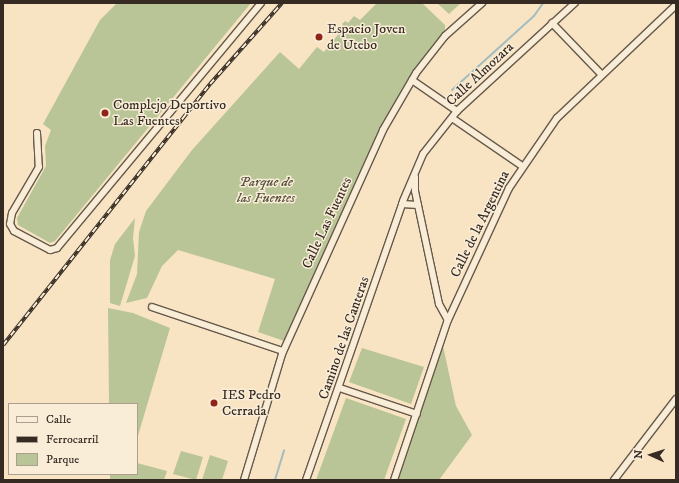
<!DOCTYPE html>
<style>
body{margin:0}
#map{position:relative;width:679px;height:483px;overflow:hidden;background:#f8e4c3;font-family:"IM FELL DW Pica",serif}
div>[style]{position:absolute}
.green>*{inset:0;background:#b9c597}
.stream>*{height:2px;margin:-1px;padding:0 1px;transform-origin:1px;border-radius:1px;background:#a3bcbf}
.roads{filter:drop-shadow(1px 0 #66594b) drop-shadow(-1px 0 #66594b) drop-shadow(0 1px #66594b) drop-shadow(0 -1px #66594b)}
.minor>*{height:6px;margin:-3px;padding:0 3px;transform-origin:3px;border-radius:3px;background:#faedd8}
.rail>*{height:3.5px;margin-top:-1.75px;transform-origin:0;background:repeating-linear-gradient(90deg,#faedd8 0 6px,#352b23 0 12px);box-sizing:border-box;border-block:1px solid #352b23}
.dots>*{width:11px;height:11px;translate:-50% -50%;box-sizing:border-box;border:2px solid #faedd8;border-radius:50%}
span{translate:-50% -50%;white-space:nowrap;text-align:center;line-height:1.15;-webkit-text-stroke:3px #faedd8;paint-order:stroke}
.poi-label{font-size:14px;color:#352b23}
.left{translate:0 -50%;text-align:left}
.street-label{font-size:14px;color:#352b23}
.park-label{font-size:14px;color:#565240;font-style:italic}
.frame{position:absolute;inset:0;border:4px solid #352b23;pointer-events:none}
.legend{position:absolute;left:8px;top:403px;width:130px;height:72px;box-sizing:border-box;background:#faedd8;border:1px solid #ab9f90;margin:0;padding:5px 7px;list-style:none;font-size:12px;color:#352b23}
.legend li{display:flex;align-items:center;gap:8px;height:20px}
.legend b{width:20px;border:1px solid #ab9f90}
.north{position:absolute;left:631px;top:435px;width:40px;height:40px;-webkit-text-stroke:3px #faedd8;paint-order:stroke;rotate:273deg;font-size:11px;font-weight:700;line-height:16px;text-align:center;color:#352b23}
.north::after{content:'';display:block;margin:auto;width:14px;height:18px;background:#352b23;clip-path:polygon(50% 0,100% 100%,50% 72%,0 100%)}
</style>
<div id="map">
<div class="green">
<i style="clip-path:polygon(117px 3px,251px 3px,55px 241px,50px 243px,18px 225px,17px 218px,46px 166px,45px 146px,51px 130px,43px 124px,100px 20px)"></i>
<i style="clip-path:polygon(377px 3px,422px 3px,445px 25px,445px 36px,416px 73px,364px 170px,287px 342px,258px 332px,275px 279px,178px 250px,162px 266px,147px 298px,126px 303px,137px 274px,139px 232px,146px 211px,192px 150px,280px 52px,299px 69px,317px 47px,324px 52px,344px 27px,342px 24px,345px 21px,348px 23px,354px 16px,360px 20px)"></i>
<i style="clip-path:polygon(437px 3px,461px 3px,449px 14px)"></i>
<i style="clip-path:polygon(135px 218px,133px 238px,135px 256px,120px 306px,110px 303px,110px 260px,115px 244px)"></i>
<i style="clip-path:polygon(108px 308px,133px 313px,170px 328px,137px 439px,137px 404px,109px 404px)"></i>
<i style="clip-path:polygon(443px 346px,456px 406px,472px 435px,439px 480px,397px 480px)"></i>
<i style="clip-path:polygon(362px 348px,424px 367px,411px 404px,349px 382px)"></i>
<i style="clip-path:polygon(346px 398px,406px 419px,384px 480px,316px 480px)"></i>
<i style="clip-path:polygon(181px 451px,203px 457px,196px 480px,173px 474px)"></i>
<i style="clip-path:polygon(210px 455px,228px 461px,222px 480px,202px 480px)"></i>
<i style="clip-path:polygon(137px 463px,167px 471px,164px 480px,110px 480px,110px 474px,137px 474px)"></i>
</div>
<div class="stream">
<i style="left:452px;top:90px;width:110px;rotate:-42.1deg"></i>
<i style="left:534px;top:16px;width:16px;rotate:-55deg"></i>
<i style="left:275px;top:480px;width:31px;rotate:-73deg"></i>
<i style="left:670px;top:480px;width:4px"></i>
</div>
<div class="roads">
<div class="minor">
<i style="left:552px;top:23px;width:71px;rotate:46.1deg"></i>
<i style="left:412px;top:80px;width:55px;rotate:34.6deg"></i>
<i style="left:452px;top:118px;width:85px;rotate:34.4deg"></i>
<i style="left:37px;top:133px;width:34px;rotate:87deg"></i>
<i style="left:39px;top:167px;width:53px;rotate:120.4deg"></i>
<i style="left:12px;top:213px;width:11px;rotate:100deg"></i>
<i style="left:10px;top:224px;width:8px;rotate:60deg"></i>
<i style="left:14px;top:231px;width:41px;rotate:27.8deg"></i>
<i style="left:50px;top:250px;width:7px;rotate:-16deg"></i>
<i style="left:57px;top:248px;width:319px;rotate:-50.2deg"></i>
<i style="left:415px;top:177px;width:14px;rotate:90deg"></i>
<i style="left:415px;top:191px;width:116px;rotate:78deg"></i>
<i style="left:439px;top:304px;width:18px;rotate:61deg"></i>
<i style="left:402px;top:204px;width:16px;rotate:4deg"></i>
<i style="left:152px;top:307px;width:138px;rotate:18.6deg"></i>
<i style="left:340px;top:388px;width:81px;rotate:18.7deg"></i>
<i style="left:244px;top:480px;width:132px;rotate:-73.2deg"></i>
<i style="left:282px;top:354px;width:246px;rotate:-65.7deg"></i>
<i style="left:383px;top:130px;width:66px;rotate:-59.9deg"></i>
<i style="left:416px;top:73px;width:47px;rotate:-51.9deg"></i>
<i style="left:445px;top:36px;width:50px;rotate:-41.7deg"></i>
<i style="left:306px;top:480px;width:295px;rotate:-70.8deg"></i>
<i style="left:403px;top:201px;width:51px;rotate:-66.9deg"></i>
<i style="left:423px;top:154px;width:55px;rotate:-51.7deg"></i>
<i style="left:457px;top:111px;width:160px;rotate:-42.5deg"></i>
<i style="left:394px;top:480px;width:169px;rotate:-71.4deg"></i>
<i style="left:448px;top:320px;width:145px;rotate:-65.2deg"></i>
<i style="left:509px;top:188px;width:85px;rotate:-55.6deg"></i>
<i style="left:557px;top:118px;width:164px;rotate:-43.5deg"></i>
<i style="left:614px;top:480px;width:102px;rotate:-52.6deg"></i>
</div>
</div>
<div class="rail">
<i style="left:3px;top:345px;width:333px;rotate:-51.6deg"></i>
<i style="left:210px;top:84px;width:108px;rotate:-48.4deg"></i>
</div>
<div class="dots">
<i style="left:319px;top:37px;background:#8f2418"></i>
<i style="left:105px;top:113px;background:#8f2418"></i>
<i style="left:214px;top:403px;background:#8f2418"></i>
</div>
<div class="poi-label">
<span class="left" style="left:327px;top:37px">Espacio Joven<br>de Utebo</span>
<span class="left" style="left:113px;top:113px">Complejo Deportivo<br>Las Fuentes</span>
<span class="left" style="left:222px;top:403px">IES Pedro<br>Cerrada</span>
</div>
<div class="street-label">
<span style="left:480px;top:74px;rotate:-43deg">Calle Almozara</span>
<span style="left:327px;top:223px;rotate:-65deg">Calle Las Fuentes</span>
<span style="left:480px;top:224px;rotate:-64deg">Calle de la Argentina</span>
<span style="left:344px;top:338px;rotate:-71deg">Camino de las Canteras</span>
</div>
<div class="park-label">
<span style="left:266px;top:190px">Parque de<br>las Fuentes</span>
</div>
<div class="frame"></div>
<ul class="legend">
<li><b style="height:5px;background:#faedd8"></b>Calle</li>
<li><b style="height:5px;background:#352b23"></b>Ferrocarril</li>
<li><b style="height:11px;background:#b9c597"></b>Parque</li>
</ul>
<div class="north">N</div>
</div>
